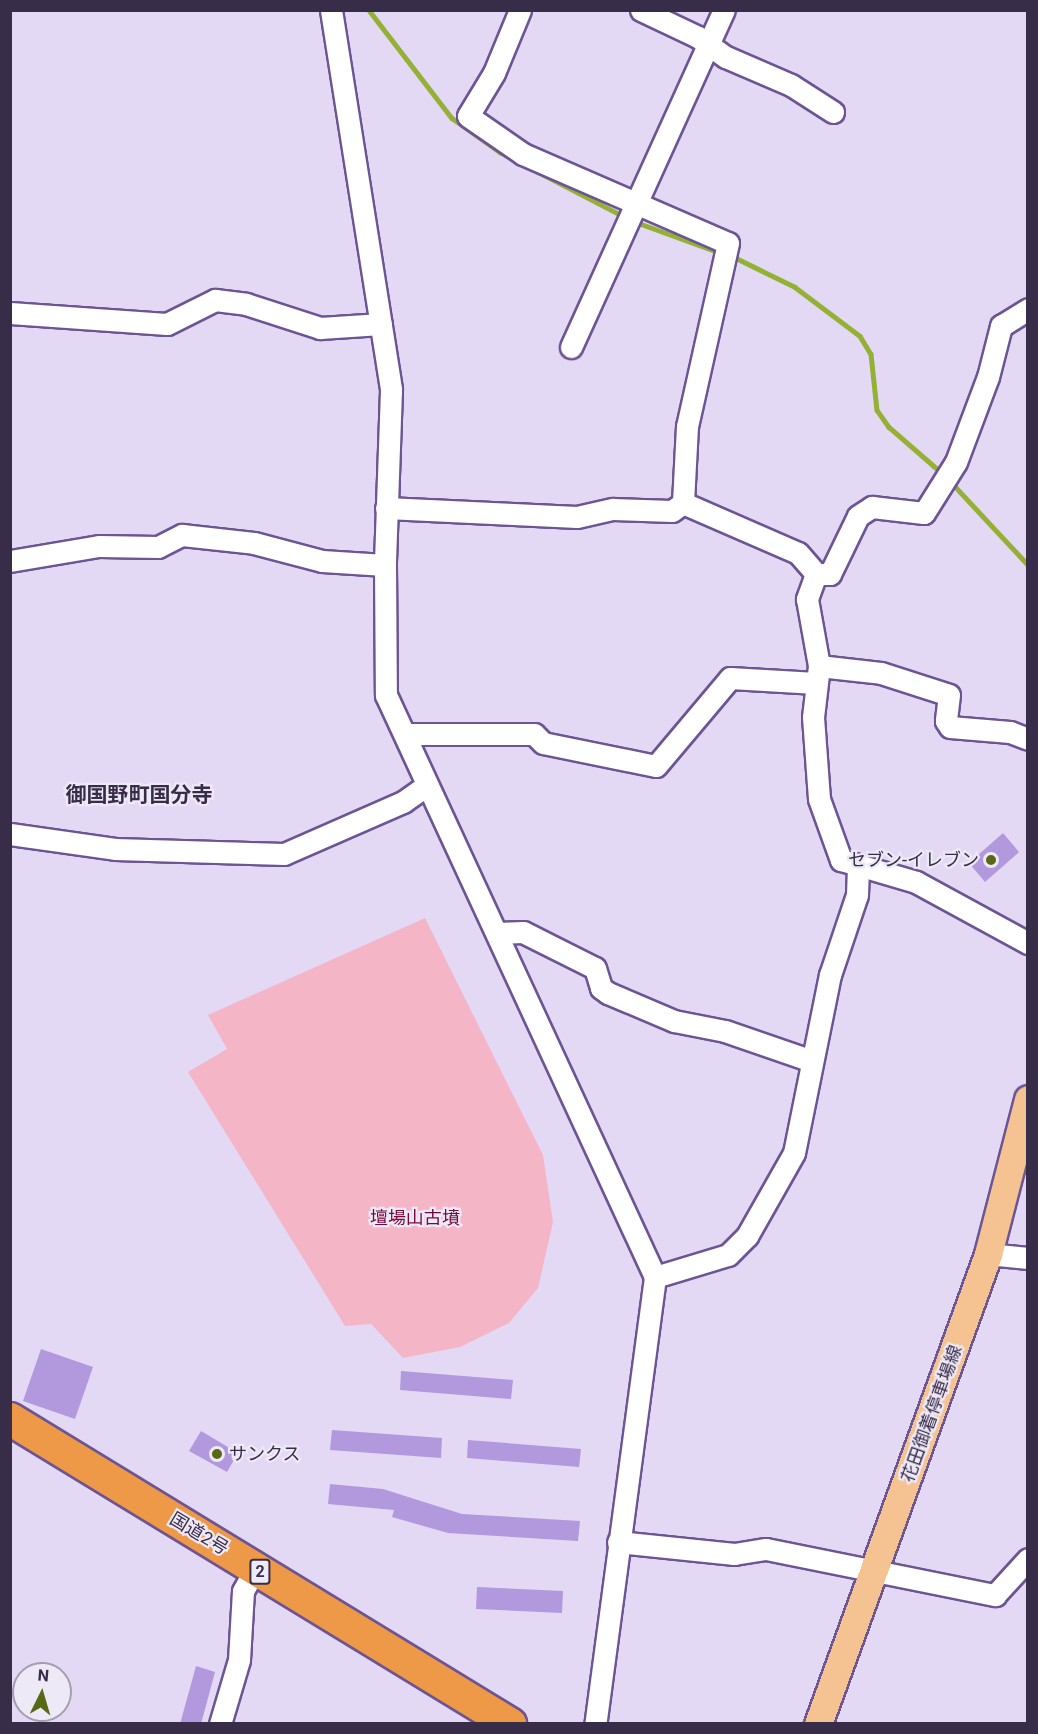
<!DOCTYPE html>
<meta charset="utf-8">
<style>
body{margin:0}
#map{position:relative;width:1038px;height:1734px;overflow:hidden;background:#e3d9f5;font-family:Roboto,"Noto Sans JP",sans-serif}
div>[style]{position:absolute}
.green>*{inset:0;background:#f4b6c7}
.stream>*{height:4.5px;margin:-2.25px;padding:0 2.25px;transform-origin:2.25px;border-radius:2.25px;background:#94b035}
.building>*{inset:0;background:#b298dc}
.roads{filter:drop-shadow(2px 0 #6d5493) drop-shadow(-2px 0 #6d5493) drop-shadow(0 2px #6d5493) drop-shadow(0 -2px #6d5493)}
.minor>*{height:21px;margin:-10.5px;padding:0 10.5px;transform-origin:10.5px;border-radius:10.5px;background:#fff}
.major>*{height:27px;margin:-13.5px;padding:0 13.5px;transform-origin:13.5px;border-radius:13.5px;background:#f5c291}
.highway>*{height:32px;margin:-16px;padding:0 16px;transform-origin:16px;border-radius:16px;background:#ee9947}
.dots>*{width:16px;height:16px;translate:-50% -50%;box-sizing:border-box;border:3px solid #eee9f7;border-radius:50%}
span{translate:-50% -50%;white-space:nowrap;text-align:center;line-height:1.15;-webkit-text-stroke:4.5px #eee9f7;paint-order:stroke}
.shield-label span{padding:2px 4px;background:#eee9f7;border:2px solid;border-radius:4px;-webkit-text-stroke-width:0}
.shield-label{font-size:16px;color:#382d49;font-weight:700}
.poi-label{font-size:18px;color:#382d49}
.right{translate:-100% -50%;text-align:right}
.left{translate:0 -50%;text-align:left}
.park-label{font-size:18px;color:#76083b}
.street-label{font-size:18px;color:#382d49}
.quarter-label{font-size:21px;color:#382d49;font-weight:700}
.frame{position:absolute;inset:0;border:12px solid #382d49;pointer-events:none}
.north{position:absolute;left:12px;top:1662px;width:60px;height:60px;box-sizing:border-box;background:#eee9f7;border:2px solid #a59eb1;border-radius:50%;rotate:5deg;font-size:16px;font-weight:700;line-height:24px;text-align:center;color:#382d49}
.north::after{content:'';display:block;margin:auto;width:21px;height:27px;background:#576914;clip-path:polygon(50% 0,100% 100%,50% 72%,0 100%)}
</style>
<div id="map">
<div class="green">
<i style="clip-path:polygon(425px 918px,543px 1155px,553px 1222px,538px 1288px,509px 1323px,460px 1347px,403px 1358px,371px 1324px,345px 1326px,188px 1072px,227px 1049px,208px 1015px)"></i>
</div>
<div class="stream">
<i style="left:369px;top:10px;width:136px;rotate:52.5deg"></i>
<i style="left:452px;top:118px;width:59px;rotate:35.3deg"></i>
<i style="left:500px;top:152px;width:139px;rotate:27.5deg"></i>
<i style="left:633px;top:221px;width:94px;rotate:20deg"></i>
<i style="left:732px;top:256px;width:70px;rotate:26.2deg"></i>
<i style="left:795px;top:287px;width:81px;rotate:37deg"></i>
<i style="left:860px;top:336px;width:21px;rotate:59deg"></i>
<i style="left:871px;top:354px;width:56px;rotate:83.9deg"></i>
<i style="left:877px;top:410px;width:21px;rotate:55deg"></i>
<i style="left:889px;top:427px;width:72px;rotate:41deg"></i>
<i style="left:951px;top:482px;width:113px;rotate:47.1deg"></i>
</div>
<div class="building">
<i style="clip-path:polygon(1003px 833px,1019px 852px,985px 882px,969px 863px)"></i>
<i style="clip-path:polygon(41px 1349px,93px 1367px,75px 1419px,23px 1401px)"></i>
<i style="clip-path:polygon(401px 1371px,513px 1380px,511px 1399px,400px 1390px)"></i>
<i style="clip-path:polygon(332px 1430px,442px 1438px,441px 1458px,330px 1450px)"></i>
<i style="clip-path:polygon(201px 1431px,238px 1453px,227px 1472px,189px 1451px)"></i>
<i style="clip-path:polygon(468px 1440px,581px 1449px,579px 1467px,467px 1458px)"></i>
<i style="clip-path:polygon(330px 1484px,383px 1489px,462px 1514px,580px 1521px,578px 1541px,448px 1533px,392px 1517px,394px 1510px,328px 1504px)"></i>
<i style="clip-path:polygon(477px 1587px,563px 1591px,562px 1613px,476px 1609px)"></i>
<i style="clip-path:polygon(196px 1666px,215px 1672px,201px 1724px,180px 1724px)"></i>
</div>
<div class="roads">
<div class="minor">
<i style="left:331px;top:10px;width:385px;rotate:81deg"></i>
<i style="left:391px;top:390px;width:175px;rotate:92deg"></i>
<i style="left:385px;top:565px;width:130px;rotate:89.6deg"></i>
<i style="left:386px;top:695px;width:641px;rotate:65.19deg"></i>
<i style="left:655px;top:1277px;width:451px;rotate:97.6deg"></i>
<i style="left:520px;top:10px;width:68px;rotate:112.4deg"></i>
<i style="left:494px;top:73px;width:50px;rotate:121.2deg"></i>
<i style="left:468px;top:116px;width:67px;rotate:34.6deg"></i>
<i style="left:523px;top:154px;width:223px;rotate:23.5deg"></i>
<i style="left:728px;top:243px;width:188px;rotate:102.6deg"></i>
<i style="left:687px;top:426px;width:77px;rotate:93deg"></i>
<i style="left:641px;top:10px;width:63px;rotate:25.3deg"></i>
<i style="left:698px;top:37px;width:34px;rotate:36deg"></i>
<i style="left:726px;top:57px;width:71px;rotate:23.3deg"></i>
<i style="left:791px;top:85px;width:50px;rotate:32.7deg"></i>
<i style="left:10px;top:313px;width:157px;rotate:4deg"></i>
<i style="left:167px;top:324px;width:54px;rotate:-26.6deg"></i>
<i style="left:215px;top:300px;width:31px;rotate:7deg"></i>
<i style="left:246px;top:304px;width:78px;rotate:18deg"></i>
<i style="left:320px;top:328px;width:61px;rotate:-3.8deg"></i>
<i style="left:571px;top:347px;width:370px;rotate:-65.6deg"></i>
<i style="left:683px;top:503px;width:125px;rotate:23.5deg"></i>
<i style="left:798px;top:553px;width:28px;rotate:49deg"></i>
<i style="left:816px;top:574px;width:14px"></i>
<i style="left:830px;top:574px;width:64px;rotate:-64.2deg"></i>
<i style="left:858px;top:516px;width:17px;rotate:-33deg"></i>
<i style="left:872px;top:507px;width:52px;rotate:6.6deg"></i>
<i style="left:924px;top:513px;width:60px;rotate:-57.9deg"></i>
<i style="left:956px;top:462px;width:91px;rotate:-69.4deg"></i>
<i style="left:988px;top:377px;width:53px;rotate:-75.7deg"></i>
<i style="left:1001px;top:326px;width:32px;rotate:-32deg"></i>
<i style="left:386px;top:508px;width:191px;rotate:2.7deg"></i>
<i style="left:577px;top:517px;width:37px;rotate:-13deg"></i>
<i style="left:613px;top:509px;width:59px;rotate:1.9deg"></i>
<i style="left:672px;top:511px;width:14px;rotate:-36deg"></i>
<i style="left:10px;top:561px;width:90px;rotate:-9.6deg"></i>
<i style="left:99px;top:546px;width:59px;rotate:1deg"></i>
<i style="left:158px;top:547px;width:27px;rotate:-27deg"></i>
<i style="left:182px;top:535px;width:72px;rotate:6.3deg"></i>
<i style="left:254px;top:543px;width:70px;rotate:14.8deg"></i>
<i style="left:322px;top:561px;width:63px;rotate:3.6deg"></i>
<i style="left:816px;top:574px;width:27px;rotate:110deg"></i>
<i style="left:807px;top:599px;width:68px;rotate:79.8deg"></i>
<i style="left:819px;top:666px;width:51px;rotate:96.7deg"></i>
<i style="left:813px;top:717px;width:82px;rotate:85.8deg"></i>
<i style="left:819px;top:799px;width:65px;rotate:70.2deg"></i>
<i style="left:841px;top:860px;width:78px;rotate:16.3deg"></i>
<i style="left:916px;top:882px;width:128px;rotate:28.6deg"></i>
<i style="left:819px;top:666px;width:62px;rotate:6.4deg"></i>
<i style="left:881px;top:673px;width:71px;rotate:17.9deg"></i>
<i style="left:949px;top:695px;width:26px;rotate:97deg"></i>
<i style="left:946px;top:721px;width:7px;rotate:56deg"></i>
<i style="left:950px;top:727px;width:60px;rotate:4.8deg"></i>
<i style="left:1010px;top:732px;width:19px;rotate:21deg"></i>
<i style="left:405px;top:734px;width:129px"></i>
<i style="left:534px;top:734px;width:13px;rotate:45deg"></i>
<i style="left:543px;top:743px;width:115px;rotate:11.5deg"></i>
<i style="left:656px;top:766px;width:115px;rotate:-49.9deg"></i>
<i style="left:730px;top:678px;width:86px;rotate:3.3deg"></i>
<i style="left:10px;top:834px;width:106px;rotate:8.1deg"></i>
<i style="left:115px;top:849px;width:169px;rotate:1.7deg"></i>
<i style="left:284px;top:854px;width:130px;rotate:-23.6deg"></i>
<i style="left:403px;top:802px;width:28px;rotate:-35deg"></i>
<i style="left:497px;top:933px;width:26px;rotate:-2deg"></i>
<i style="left:523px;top:932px;width:80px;rotate:26.6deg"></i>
<i style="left:595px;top:968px;width:21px;rotate:73deg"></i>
<i style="left:601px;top:988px;width:9px;rotate:36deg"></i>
<i style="left:608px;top:993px;width:72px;rotate:23deg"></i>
<i style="left:674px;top:1021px;width:52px;rotate:11.1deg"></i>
<i style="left:725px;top:1031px;width:92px;rotate:19deg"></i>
<i style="left:988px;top:1254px;width:40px;rotate:5.7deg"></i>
<i style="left:655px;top:1277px;width:76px;rotate:-16.8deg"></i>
<i style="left:728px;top:1255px;width:27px;rotate:-45deg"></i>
<i style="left:747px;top:1236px;width:95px;rotate:-60.5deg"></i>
<i style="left:794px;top:1153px;width:182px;rotate:-78.6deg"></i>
<i style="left:830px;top:975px;width:84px;rotate:-71.4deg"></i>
<i style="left:857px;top:895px;width:29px;rotate:-88deg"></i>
<i style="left:618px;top:1542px;width:117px;rotate:5.9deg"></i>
<i style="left:734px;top:1554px;width:32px;rotate:-9deg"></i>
<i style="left:766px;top:1549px;width:234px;rotate:11.4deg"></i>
<i style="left:995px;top:1595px;width:49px;rotate:-47.5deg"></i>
<i style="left:220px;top:1724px;width:67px;rotate:-73.5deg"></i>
<i style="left:239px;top:1660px;width:69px;rotate:-86.7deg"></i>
<i style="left:243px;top:1591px;width:25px;rotate:-61deg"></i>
</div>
<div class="major">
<i style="left:818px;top:1724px;width:500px;rotate:-70.1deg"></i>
<i style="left:988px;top:1254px;width:160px;rotate:-75.5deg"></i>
</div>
<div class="highway">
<i style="left:10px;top:1419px;width:586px;rotate:31.38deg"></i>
</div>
</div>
<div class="dots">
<i style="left:991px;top:860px;background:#576914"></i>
<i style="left:217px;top:1454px;background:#576914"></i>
</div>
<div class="shield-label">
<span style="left:260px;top:1572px">2</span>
</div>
<div class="poi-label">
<span class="right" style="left:979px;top:860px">セブン-イレブン</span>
<span class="left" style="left:229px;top:1454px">サンクス</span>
</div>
<div class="park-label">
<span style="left:415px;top:1218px">壇場山古墳</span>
</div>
<div class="street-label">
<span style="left:932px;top:1414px;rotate:-70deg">花田御着停車場線</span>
<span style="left:199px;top:1534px;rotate:31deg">国道2号</span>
</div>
<div class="quarter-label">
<span style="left:139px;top:795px">御国野町国分寺</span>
</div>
<div class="frame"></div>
<div class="north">N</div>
</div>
